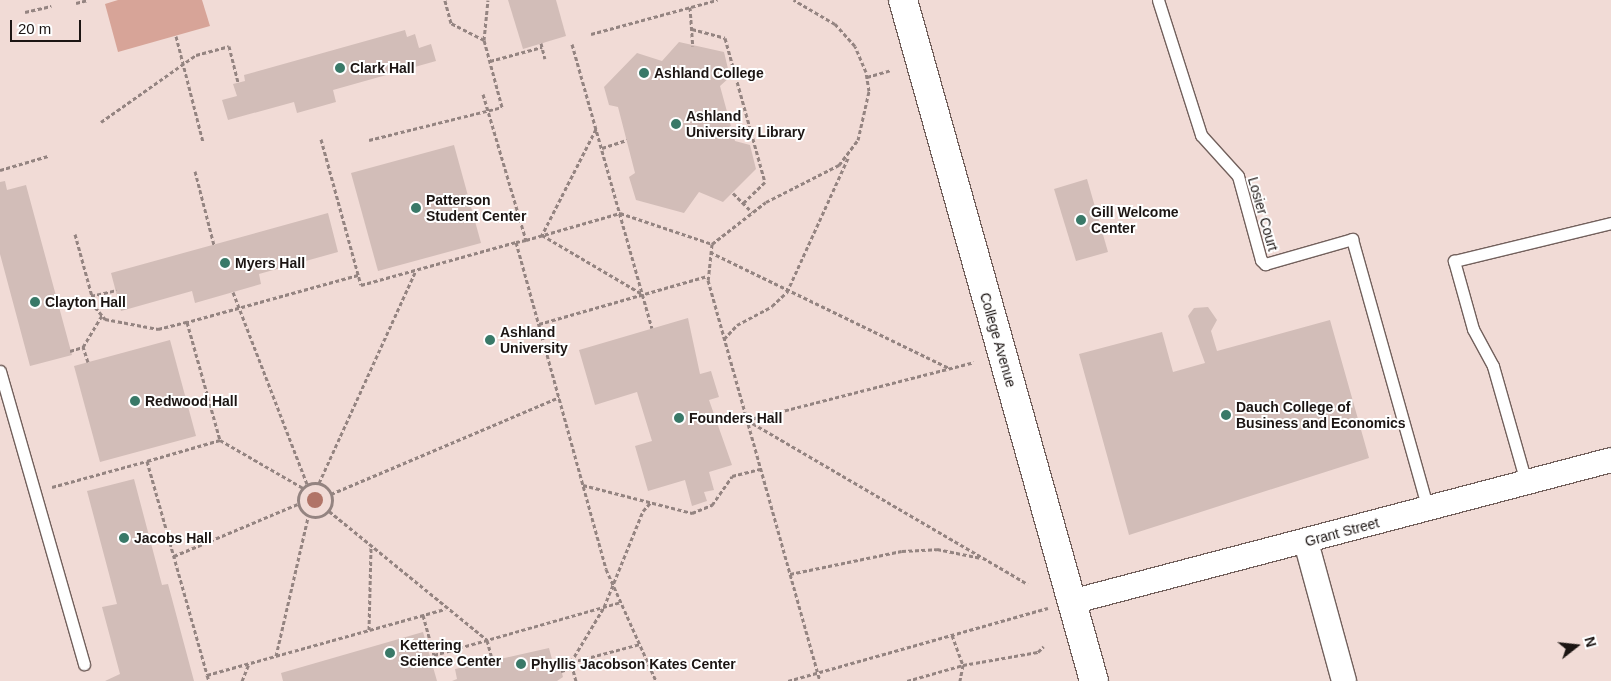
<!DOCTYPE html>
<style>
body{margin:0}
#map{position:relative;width:1611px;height:681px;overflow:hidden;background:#f1dbd6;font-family:Arial,sans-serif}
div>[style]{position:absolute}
.green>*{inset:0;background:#d7a498}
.building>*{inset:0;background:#d2bdb8}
.path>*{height:3px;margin-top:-1.5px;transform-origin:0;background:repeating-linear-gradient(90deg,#948481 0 4px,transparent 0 6.5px)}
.path>.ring{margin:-1.5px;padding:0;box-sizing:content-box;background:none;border:3px solid #948481;border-radius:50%}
.roads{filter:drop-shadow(1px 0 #72605c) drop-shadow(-1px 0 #72605c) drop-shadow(0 1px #72605c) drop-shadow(0 -1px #72605c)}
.lane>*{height:11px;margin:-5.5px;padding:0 5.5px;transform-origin:5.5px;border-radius:5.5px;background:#fff}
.street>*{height:24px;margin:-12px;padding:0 12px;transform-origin:12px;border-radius:12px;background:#fff}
.secondary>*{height:28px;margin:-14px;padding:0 14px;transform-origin:14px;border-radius:14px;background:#fff}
.trees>*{width:16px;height:16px;margin:-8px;border-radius:50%;background:#b17467}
.dots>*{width:14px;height:14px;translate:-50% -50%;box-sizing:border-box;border:2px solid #fff;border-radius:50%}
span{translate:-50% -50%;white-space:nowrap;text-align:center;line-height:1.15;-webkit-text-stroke:4px #fff;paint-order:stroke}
.poi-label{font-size:14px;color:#1c1513;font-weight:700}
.left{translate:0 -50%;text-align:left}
.street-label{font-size:14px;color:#1c1513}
.north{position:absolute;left:1551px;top:621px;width:50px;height:50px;-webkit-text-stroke:4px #fff;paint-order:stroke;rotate:74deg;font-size:14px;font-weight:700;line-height:20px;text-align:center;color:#1c1513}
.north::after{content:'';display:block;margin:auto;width:18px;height:22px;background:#1c1513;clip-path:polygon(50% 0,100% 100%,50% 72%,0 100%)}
.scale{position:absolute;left:10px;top:20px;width:71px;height:22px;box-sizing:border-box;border:2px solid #1c1513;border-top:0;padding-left:6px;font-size:15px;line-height:18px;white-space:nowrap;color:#1c1513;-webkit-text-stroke:4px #fff;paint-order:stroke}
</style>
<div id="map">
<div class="green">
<i style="clip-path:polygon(118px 0,202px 0,210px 26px,118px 52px,105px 4px)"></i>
</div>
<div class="building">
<i style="clip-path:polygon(508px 0,556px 0,566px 36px,523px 49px)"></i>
<i style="clip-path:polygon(405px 30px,407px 37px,415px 34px,419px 48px,431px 44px,436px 61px,333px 90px,336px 102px,297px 113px,294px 102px,228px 120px,222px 100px,237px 96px,233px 84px,245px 81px,244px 75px)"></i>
<i style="clip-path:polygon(679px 42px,724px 52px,730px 77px,720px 86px,735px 141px,750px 145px,756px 169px,723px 202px,699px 192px,684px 213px,636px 200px,629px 177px,635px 173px,618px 107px,609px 105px,604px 87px,637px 53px,662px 61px)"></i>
<i style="clip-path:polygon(454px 145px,481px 243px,378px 271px,351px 173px)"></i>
<i style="clip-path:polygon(1087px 179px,1108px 252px,1076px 261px,1054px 189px)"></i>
<i style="clip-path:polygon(5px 181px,7px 190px,26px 185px,72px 355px,30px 366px,0 254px,0 182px)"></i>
<i style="clip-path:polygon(328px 213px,338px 252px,259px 274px,261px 284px,195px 303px,192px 291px,121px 311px,111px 273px)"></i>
<i style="clip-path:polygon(1208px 307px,1217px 320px,1211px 331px,1217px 351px,1330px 320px,1369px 458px,1129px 535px,1079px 354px,1162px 332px,1173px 372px,1205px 363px,1188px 316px,1194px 308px)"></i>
<i style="clip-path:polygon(688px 318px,700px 374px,711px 371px,719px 397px,709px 400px,732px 465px,709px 472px,714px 490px,704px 492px,707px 501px,692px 506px,685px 480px,648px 491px,635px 446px,652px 441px,637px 392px,595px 405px,579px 350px)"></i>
<i style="clip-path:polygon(170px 340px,196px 436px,100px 462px,74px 366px)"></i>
<i style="clip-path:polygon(134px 479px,162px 585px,168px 584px,194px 681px,105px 681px,120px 674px,102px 607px,117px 604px,87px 491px)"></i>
<i style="clip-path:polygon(423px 632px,437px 681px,283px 681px,281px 673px)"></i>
<i style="clip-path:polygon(549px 648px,554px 667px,560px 665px,563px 677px,557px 681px,452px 681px,457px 679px,455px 669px)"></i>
</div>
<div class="path">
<i style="left:76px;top:3px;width:12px;rotate:-14deg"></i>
<i style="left:690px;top:7px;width:39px;rotate:86deg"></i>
<i style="left:25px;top:12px;width:27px;rotate:-13deg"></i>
<i style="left:692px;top:29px;width:34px;rotate:15deg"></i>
<i style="left:725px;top:38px;width:149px;rotate:74.5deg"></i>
<i style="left:765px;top:182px;width:30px;rotate:136deg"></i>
<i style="left:591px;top:34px;width:131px;rotate:-15.1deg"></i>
<i style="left:176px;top:36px;width:109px;rotate:75.7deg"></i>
<i style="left:484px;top:40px;width:40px;rotate:-84.3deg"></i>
<i style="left:541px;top:43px;width:16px;rotate:76deg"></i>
<i style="left:572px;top:44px;width:295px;rotate:74.3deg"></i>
<i style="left:490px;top:61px;width:54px;rotate:-15.1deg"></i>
<i style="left:867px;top:77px;width:25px;rotate:-16deg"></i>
<i style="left:483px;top:94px;width:152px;rotate:73.6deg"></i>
<i style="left:526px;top:240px;width:10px;rotate:169deg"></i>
<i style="left:101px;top:122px;width:116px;rotate:-35.2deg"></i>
<i style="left:196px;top:55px;width:34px;rotate:-15deg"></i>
<i style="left:229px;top:46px;width:38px;rotate:76deg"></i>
<i style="left:596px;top:129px;width:119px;rotate:117deg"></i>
<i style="left:542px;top:235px;width:116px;rotate:30.5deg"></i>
<i style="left:321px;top:139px;width:151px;rotate:74.7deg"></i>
<i style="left:361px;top:285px;width:161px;rotate:-15.5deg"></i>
<i style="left:516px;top:242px;width:339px;rotate:74.6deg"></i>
<i style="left:606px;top:569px;width:123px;rotate:65.9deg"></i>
<i style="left:369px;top:140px;width:137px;rotate:-13.9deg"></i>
<i style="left:502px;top:107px;width:69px;rotate:-105deg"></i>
<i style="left:484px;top:40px;width:37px;rotate:-153deg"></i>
<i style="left:451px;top:23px;width:24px;rotate:-105deg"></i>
<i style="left:602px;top:148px;width:26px;rotate:-18deg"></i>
<i style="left:0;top:170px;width:50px;rotate:-16.3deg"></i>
<i style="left:195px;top:171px;width:76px;rotate:75.6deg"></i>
<i style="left:733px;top:193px;width:27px;rotate:45deg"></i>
<i style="left:75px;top:234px;width:76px;rotate:74.7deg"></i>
<i style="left:95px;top:307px;width:16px;rotate:50deg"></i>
<i style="left:105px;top:319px;width:54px;rotate:10.7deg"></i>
<i style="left:158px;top:329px;width:30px;rotate:-14deg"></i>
<i style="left:526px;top:240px;width:98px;rotate:-16deg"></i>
<i style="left:620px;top:213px;width:97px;rotate:18.6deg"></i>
<i style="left:712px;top:244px;width:36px;rotate:96deg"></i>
<i style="left:708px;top:280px;width:416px;rotate:74.4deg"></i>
<i style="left:712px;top:244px;width:68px;rotate:-37.9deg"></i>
<i style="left:766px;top:202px;width:82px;rotate:-26.9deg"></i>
<i style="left:839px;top:165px;width:31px;rotate:-53deg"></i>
<i style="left:858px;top:140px;width:50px;rotate:-77.3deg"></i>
<i style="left:869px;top:91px;width:19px;rotate:-99deg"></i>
<i style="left:866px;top:72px;width:28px;rotate:-113deg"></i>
<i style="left:855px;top:46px;width:30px;rotate:-132deg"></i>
<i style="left:835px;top:24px;width:48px;rotate:-149.7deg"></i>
<i style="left:710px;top:252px;width:266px;rotate:25.9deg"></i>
<i style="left:358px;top:275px;width:177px;rotate:164.6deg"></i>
<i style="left:187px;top:322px;width:123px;rotate:74.4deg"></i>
<i style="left:220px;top:440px;width:76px;rotate:164deg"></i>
<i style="left:147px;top:461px;width:222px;rotate:74.3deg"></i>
<i style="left:207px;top:675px;width:247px;rotate:-15.5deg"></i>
<i style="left:233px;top:292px;width:206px;rotate:68.9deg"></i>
<i style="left:91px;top:296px;width:26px;rotate:-13deg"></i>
<i style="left:539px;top:324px;width:176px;rotate:-15.9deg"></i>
<i style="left:724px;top:339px;width:19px;rotate:-47deg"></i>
<i style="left:737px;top:325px;width:40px;rotate:-28deg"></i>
<i style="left:772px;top:306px;width:21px;rotate:-43deg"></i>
<i style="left:787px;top:292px;width:149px;rotate:-65.5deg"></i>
<i style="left:70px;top:351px;width:14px;rotate:-17deg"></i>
<i style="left:88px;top:362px;width:16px;rotate:-108deg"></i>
<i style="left:83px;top:347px;width:37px;rotate:-59deg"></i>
<i style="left:747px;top:420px;width:325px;rotate:30.3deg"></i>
<i style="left:747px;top:420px;width:234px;rotate:-14.3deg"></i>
<i style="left:220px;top:440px;width:96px;rotate:30deg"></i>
<i class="ring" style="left:298px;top:483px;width:31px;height:31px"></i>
<i style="left:319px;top:483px;width:234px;rotate:-65.5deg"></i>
<i style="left:583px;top:485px;width:113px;rotate:14.4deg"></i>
<i style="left:692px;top:513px;width:22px;rotate:-22deg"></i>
<i style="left:712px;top:505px;width:35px;rotate:-55deg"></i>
<i style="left:732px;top:476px;width:29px;rotate:-14deg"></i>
<i style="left:52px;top:487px;width:98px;rotate:-15.3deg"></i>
<i style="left:331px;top:494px;width:248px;rotate:-23deg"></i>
<i style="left:329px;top:511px;width:204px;rotate:39.2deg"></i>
<i style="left:487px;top:640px;width:24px;rotate:75deg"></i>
<i style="left:174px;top:556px;width:134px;rotate:-22.8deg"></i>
<i style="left:790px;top:574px;width:114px;rotate:-11.6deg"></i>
<i style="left:902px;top:551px;width:35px;rotate:-3deg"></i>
<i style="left:937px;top:549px;width:45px;rotate:11.6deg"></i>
<i style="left:423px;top:615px;width:41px;rotate:74.6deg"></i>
<i style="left:434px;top:655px;width:194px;rotate:-15.8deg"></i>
<i style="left:369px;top:630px;width:83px;rotate:-88.6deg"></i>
<i style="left:952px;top:635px;width:32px;rotate:70deg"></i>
<i style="left:963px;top:665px;width:16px;rotate:101deg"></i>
<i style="left:276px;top:656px;width:143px;rotate:-77deg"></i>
<i style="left:572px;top:662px;width:70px;rotate:-14.8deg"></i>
<i style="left:561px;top:671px;width:11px;rotate:-15deg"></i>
<i style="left:207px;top:675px;width:6px;rotate:72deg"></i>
<i style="left:242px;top:681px;width:18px;rotate:-68deg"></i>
<i style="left:576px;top:681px;width:20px;rotate:-105deg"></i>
<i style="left:571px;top:662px;width:64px;rotate:-59deg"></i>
<i style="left:604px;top:607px;width:104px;rotate:-67.9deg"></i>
<i style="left:643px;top:511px;width:12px;rotate:-48deg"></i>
<i style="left:788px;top:681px;width:270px;rotate:-15.7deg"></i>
<i style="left:907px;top:681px;width:58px;rotate:-15.9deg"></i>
<i style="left:963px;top:665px;width:76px;rotate:-9.8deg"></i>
<i style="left:1038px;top:652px;width:8px;rotate:-45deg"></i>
</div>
<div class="roads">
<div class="lane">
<i style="left:1158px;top:0;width:142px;rotate:72.3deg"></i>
<i style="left:1201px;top:135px;width:55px;rotate:47.9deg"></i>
<i style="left:1238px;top:176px;width:87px;rotate:74.7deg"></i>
<i style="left:1261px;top:260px;width:6px;rotate:45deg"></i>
<i style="left:1265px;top:264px;width:91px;rotate:-16deg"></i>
<i style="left:1352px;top:239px;width:280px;rotate:74.3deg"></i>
<i style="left:0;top:371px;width:305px;rotate:74deg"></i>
<i style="left:1526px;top:482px;width:121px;rotate:-105.9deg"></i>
<i style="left:1493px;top:366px;width:42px;rotate:-118.4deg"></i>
<i style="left:1473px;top:329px;width:71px;rotate:-105.6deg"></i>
<i style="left:1454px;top:261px;width:162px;rotate:-13.6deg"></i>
</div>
<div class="street">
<i style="left:1306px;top:542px;width:144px;rotate:74.7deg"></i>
<i style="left:1071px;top:602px;width:558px;rotate:-14.73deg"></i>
</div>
<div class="secondary">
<i style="left:903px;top:0;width:707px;rotate:74.33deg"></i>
</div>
</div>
<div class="trees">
<i style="left:315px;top:500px"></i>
</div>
<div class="dots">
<i style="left:340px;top:68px;background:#397968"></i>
<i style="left:644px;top:73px;background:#397968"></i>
<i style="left:676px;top:124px;background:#397968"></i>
<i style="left:416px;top:208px;background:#397968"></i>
<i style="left:1081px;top:220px;background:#397968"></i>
<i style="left:225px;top:263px;background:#397968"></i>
<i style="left:35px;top:302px;background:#397968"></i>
<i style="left:490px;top:340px;background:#397968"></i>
<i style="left:135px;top:401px;background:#397968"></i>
<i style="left:1226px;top:415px;background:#397968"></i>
<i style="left:679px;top:418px;background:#397968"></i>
<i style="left:124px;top:538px;background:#397968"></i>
<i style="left:390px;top:653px;background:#397968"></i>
<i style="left:521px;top:664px;background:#397968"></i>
</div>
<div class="poi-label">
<span class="left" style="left:350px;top:68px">Clark Hall</span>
<span class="left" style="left:654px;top:73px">Ashland College</span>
<span class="left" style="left:686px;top:124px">Ashland<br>University Library</span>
<span class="left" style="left:426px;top:208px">Patterson<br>Student Center</span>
<span class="left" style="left:1091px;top:220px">Gill Welcome<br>Center</span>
<span class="left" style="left:235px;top:263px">Myers Hall</span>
<span class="left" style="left:45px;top:302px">Clayton Hall</span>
<span class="left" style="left:500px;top:340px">Ashland<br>University</span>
<span class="left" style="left:145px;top:401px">Redwood Hall</span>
<span class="left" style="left:1236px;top:415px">Dauch College of<br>Business and Economics</span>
<span class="left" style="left:689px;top:418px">Founders Hall</span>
<span class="left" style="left:134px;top:538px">Jacobs Hall</span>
<span class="left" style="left:400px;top:653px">Kettering<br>Science Center</span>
<span class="left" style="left:531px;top:664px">Phyllis Jacobson Kates Center</span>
</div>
<div class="street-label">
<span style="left:1263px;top:214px;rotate:74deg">Losier Court</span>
<span style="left:998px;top:340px;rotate:74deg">College Avenue</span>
<span style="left:1342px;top:532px;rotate:-15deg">Grant Street</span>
</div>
<div class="north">N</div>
<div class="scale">20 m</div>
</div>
